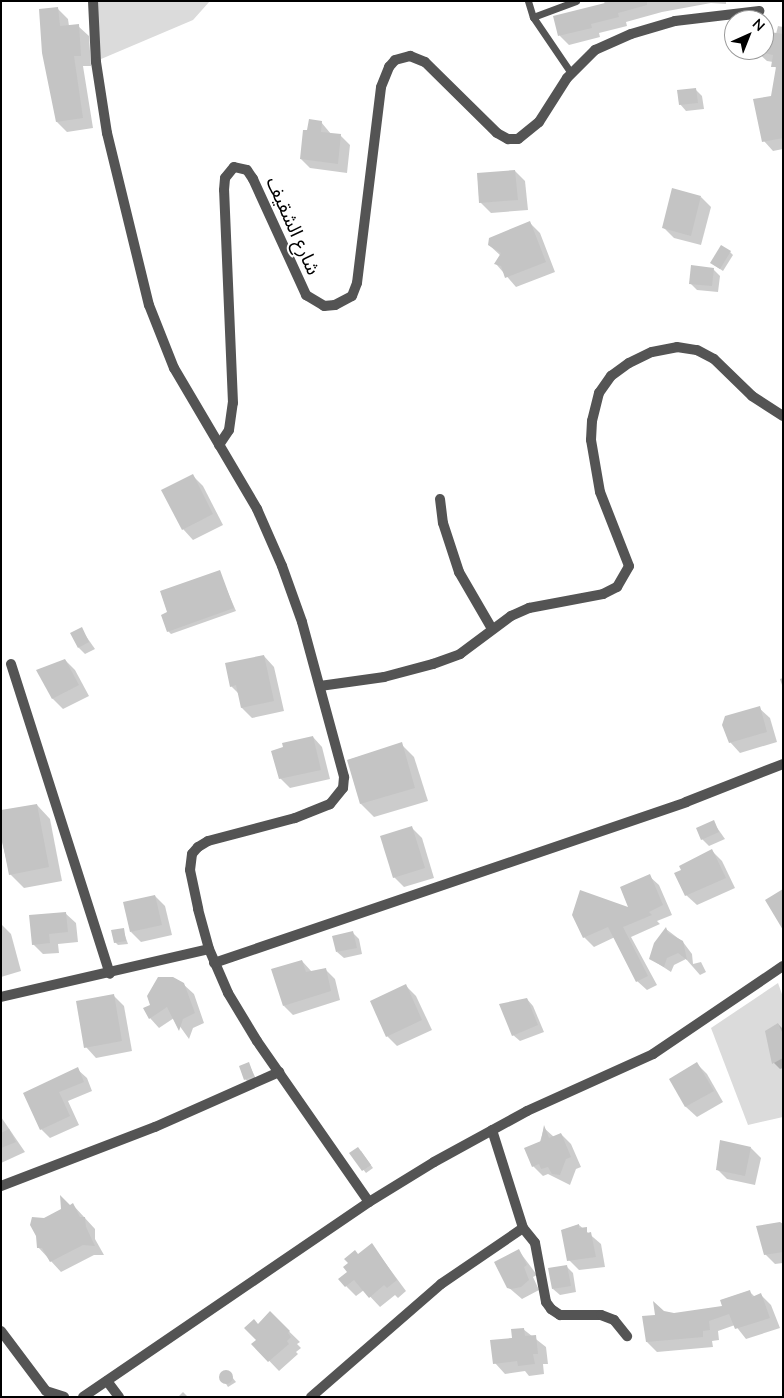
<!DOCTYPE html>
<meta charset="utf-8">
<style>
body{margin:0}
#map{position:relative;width:784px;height:1398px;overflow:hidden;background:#fff;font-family:Mulish,"Noto Sans Arabic",sans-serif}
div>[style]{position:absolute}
.green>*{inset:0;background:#dbdbdb}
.shadow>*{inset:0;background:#0003}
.building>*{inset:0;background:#c4c4c4}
.round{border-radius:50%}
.service>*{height:7px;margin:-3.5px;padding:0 3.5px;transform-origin:3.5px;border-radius:3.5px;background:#545454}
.minor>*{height:10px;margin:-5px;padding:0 5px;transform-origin:5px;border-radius:5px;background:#545454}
span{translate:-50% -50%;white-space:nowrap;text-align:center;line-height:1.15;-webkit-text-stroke:4px #fff;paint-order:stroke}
.street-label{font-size:19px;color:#000}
.frame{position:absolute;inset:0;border:2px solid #000;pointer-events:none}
.north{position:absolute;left:724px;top:10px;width:50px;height:50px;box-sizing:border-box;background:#fff;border:1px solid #999;border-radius:50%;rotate:44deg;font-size:14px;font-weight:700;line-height:20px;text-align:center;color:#000}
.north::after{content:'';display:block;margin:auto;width:18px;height:22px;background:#000;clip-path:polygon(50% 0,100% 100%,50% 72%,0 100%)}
</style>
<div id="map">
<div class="green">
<i style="clip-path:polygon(94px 1px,210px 1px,193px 20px,94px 62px)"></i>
<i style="clip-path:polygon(778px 983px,783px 997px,783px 1117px,748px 1125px,711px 1028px)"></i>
</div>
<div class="shadow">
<i style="clip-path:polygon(604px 1px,726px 1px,726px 4px,711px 3px,662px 12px,626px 22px,627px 26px,599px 33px,600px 37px,569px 45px,560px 36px,555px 17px,605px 5px)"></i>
<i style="clip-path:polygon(58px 9px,68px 19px,69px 26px,78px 26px,89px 36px,91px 66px,83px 66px,93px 128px,67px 132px,57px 122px)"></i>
<i style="clip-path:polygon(778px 26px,783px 27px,783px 149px,773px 151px,764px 141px,777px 70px,773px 62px,767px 61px,757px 52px,764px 50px,764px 32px,776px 34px)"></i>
<i style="clip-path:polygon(695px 89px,702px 96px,704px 109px,686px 111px,680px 104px)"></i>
<i style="clip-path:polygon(321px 122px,331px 134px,340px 135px,350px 145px,347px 173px,310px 168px,301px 159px)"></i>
<i style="clip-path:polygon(515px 171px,525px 181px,528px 210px,491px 213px,480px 202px)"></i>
<i style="clip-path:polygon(701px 197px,711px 207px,701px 245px,674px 238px,664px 228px)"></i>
<i style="clip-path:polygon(530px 223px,540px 233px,555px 272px,516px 287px,496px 264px,501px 256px,489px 245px)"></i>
<i style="clip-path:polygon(730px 252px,733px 255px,723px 271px,714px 265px)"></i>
<i style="clip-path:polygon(713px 269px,720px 276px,718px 292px,697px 290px,690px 283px)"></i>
<i style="clip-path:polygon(193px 476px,203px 486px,223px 525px,193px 540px,183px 529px)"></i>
<i style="clip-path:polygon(219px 572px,236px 611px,171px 634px,168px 631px,169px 613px)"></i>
<i style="clip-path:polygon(81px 629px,95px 649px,85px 654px,79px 648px)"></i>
<i style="clip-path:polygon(264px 656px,274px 667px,284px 711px,252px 718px,242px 708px,239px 694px,231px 686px)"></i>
<i style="clip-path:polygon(65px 660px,75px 670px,89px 696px,63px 709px,53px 699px,38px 670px)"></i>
<i style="clip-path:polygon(783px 678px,783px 688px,780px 679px)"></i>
<i style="clip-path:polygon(759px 708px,770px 718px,777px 742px,740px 753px,730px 742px)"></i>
<i style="clip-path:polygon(313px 737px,322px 747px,330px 779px,290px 788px,280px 778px)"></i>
<i style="clip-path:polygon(401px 744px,414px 757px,428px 801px,374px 817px,361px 804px,348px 760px)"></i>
<i style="clip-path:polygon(37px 805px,50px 819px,62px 881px,24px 888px,10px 874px,1px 838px,1px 812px)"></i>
<i style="clip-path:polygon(713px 822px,725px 839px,709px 846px,702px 839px)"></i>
<i style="clip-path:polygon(411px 827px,422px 838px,434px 878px,404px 887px,394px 877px)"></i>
<i style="clip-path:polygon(712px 851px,722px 861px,735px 888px,697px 905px,686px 895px)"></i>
<i style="clip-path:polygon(649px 876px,659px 885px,672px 915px,657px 921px,660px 924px,631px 937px,657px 985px,647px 990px,637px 981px,615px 937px,594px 947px,584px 937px,630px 909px)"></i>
<i style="clip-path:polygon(155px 896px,165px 906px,172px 935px,141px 942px,131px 932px)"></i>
<i style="clip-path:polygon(65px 913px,76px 923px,78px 942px,58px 944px,59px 953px,43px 954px,33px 944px)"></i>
<i style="clip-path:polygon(1px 924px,11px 934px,21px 971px,1px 977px)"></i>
<i style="clip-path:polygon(666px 929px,683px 942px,692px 954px,693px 964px,701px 962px,706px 972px,700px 975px,686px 959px,674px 965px,671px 972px,651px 959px)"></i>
<i style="clip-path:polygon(123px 930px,128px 944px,118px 945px,115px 942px)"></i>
<i style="clip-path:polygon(353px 933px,359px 939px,362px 954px,344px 958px,337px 952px)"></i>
<i style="clip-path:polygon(302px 961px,312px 972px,325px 969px,335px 979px,340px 1000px,293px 1015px,284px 1006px)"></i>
<i style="clip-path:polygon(183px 984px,194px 994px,204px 1023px,193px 1028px,189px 1039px,174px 1018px,159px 1028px,150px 1018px,151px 1005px)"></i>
<i style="clip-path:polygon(406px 986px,416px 996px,432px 1030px,397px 1046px,387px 1036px)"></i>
<i style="clip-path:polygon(113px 995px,124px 1006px,132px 1051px,96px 1058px,86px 1047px)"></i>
<i style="clip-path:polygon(527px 999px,533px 1006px,544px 1032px,520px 1041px,513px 1035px)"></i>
<i style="clip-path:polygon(778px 1024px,783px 1029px,783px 1068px,780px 1069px,774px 1063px)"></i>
<i style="clip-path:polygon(249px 1064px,256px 1079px,248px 1082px,245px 1079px)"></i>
<i style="clip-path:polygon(697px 1064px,707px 1074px,723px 1102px,697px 1117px,686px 1107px,671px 1079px)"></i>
<i style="clip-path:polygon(77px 1069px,87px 1078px,92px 1091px,68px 1101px,79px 1125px,50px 1138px,41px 1129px,25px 1094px)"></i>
<i style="clip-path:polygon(1px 1117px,25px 1152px,1px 1163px)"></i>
<i style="clip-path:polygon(544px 1128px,554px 1137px,561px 1134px,571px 1144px,581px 1167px,576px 1169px,570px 1185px,548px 1174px,543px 1176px,533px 1166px)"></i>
<i style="clip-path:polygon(751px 1148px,761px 1158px,755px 1185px,727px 1179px,717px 1169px)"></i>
<i style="clip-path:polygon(361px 1151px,373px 1168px,366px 1173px,351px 1154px)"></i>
<i style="clip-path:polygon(73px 1205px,95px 1229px,95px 1239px,104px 1255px,94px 1255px,61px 1272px,38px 1247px)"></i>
<i style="clip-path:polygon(579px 1225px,601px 1244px,605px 1267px,579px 1270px,569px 1260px)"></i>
<i style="clip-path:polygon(783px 1225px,783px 1263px,775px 1264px,765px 1254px)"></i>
<i style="clip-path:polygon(372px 1245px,406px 1291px,398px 1298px,395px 1295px,380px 1307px,364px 1290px,356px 1296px,346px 1286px,349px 1272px,359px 1255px)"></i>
<i style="clip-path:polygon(519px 1251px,537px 1275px,533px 1277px,539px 1290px,522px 1299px,508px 1287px)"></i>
<i style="clip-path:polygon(566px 1266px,573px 1273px,576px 1292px,560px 1295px,553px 1289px)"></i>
<i style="clip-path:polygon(749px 1291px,755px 1297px,761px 1295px,771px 1305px,780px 1328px,746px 1339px,735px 1325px,718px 1331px,719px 1340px,712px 1341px,713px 1347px,657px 1352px,647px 1342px,657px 1316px,724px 1308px)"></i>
<i style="clip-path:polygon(270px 1313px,300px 1342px,297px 1344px,301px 1348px,296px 1352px,298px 1354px,279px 1371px,253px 1344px,257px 1340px,258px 1325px)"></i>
<i style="clip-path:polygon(523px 1329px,546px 1347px,548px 1364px,543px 1364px,544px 1374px,529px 1376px,525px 1371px,505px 1374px,495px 1363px)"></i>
<i style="clip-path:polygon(228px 1372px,236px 1382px,228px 1387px,221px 1376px)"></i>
<i style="clip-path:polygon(183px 1392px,188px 1397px,178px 1397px)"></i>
</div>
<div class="building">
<i style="clip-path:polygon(613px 1px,647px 1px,647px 5px,618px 13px,619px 17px,591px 24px,592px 28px,558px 36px,553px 16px)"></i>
<i style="clip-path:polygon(58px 7px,60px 26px,79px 24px,81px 56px,74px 56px,83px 118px,56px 122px,42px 53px,39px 9px)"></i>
<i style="clip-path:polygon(764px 31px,783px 34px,783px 138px,762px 142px,753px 99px,771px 96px,776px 67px,771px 67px,773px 55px,764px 53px)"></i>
<i style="clip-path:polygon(696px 88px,698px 103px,679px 105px,677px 90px)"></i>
<i style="clip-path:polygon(309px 119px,322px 121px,321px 132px,341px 134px,338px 164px,300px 159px,303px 130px,307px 130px)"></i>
<i style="clip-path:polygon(515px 170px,518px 200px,479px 203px,477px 173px)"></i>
<i style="clip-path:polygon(672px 188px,701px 196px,691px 236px,662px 228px)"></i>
<i style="clip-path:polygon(530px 221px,546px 262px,505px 278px,501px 266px,494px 264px,501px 253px,488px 245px,489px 238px)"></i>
<i style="clip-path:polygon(721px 245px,731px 251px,720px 269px,710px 263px)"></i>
<i style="clip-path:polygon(691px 265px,714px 268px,712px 286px,689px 284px)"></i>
<i style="clip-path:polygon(193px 474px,213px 514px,182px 530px,161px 490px)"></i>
<i style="clip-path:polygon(220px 570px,234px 608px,167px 632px,161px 615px,167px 612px,160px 591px)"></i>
<i style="clip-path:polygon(82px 627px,89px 642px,78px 648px,70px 633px)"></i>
<i style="clip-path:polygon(264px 655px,274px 701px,241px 708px,236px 685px,230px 687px,225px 663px)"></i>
<i style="clip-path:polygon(65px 659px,79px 685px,52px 699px,36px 670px)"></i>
<i style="clip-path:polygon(760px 706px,767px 732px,729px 743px,722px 725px,725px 716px)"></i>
<i style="clip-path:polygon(313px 736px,321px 770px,279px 779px,271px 751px,283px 747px,282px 743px)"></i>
<i style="clip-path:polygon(402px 742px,415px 788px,360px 804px,347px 760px)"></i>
<i style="clip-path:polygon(37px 804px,49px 867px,9px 875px,1px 835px,1px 810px)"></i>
<i style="clip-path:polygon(714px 820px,719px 832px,701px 840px,696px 828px)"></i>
<i style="clip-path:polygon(412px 826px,425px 868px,393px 878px,380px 836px)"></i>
<i style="clip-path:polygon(712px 849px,726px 878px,685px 896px,674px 873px,681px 870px,679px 866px)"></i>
<i style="clip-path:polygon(650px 874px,663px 905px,649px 912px,652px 915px,623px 927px,648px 976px,636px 982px,608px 927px,583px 938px,572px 915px,580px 890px,628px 907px,620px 887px)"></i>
<i style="clip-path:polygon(783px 889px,783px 930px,765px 900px)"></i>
<i style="clip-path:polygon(155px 895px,162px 925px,130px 932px,123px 902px)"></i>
<i style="clip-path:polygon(66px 912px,68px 932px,49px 934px,50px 943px,32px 945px,29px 915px)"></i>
<i style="clip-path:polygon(666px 927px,668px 933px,683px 941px,687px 960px,678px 953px,667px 958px,664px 967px,649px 959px,654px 943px)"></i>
<i style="clip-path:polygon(124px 928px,126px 941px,114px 943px,111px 930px)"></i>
<i style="clip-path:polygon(353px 931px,357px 948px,336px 952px,332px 936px)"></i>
<i style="clip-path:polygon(302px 960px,306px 972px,326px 968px,331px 991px,283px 1006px,271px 969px)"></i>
<i style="clip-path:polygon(158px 977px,173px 977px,184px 983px,195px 1013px,183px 1019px,179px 1031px,167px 1007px,149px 1019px,143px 1008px,150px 1005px,147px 996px)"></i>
<i style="clip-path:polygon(406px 984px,422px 1020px,386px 1037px,370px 1001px)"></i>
<i style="clip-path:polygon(114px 994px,122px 1041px,84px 1048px,76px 1001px)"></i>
<i style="clip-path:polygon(527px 998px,538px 1025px,512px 1036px,499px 1004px)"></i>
<i style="clip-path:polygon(778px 1023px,783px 1034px,783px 1058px,772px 1064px,765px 1031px)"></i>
<i style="clip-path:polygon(249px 1062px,254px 1076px,244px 1080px,239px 1066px)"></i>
<i style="clip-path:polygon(697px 1062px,714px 1091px,685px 1107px,669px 1079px)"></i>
<i style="clip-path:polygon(78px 1067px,84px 1082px,59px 1092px,70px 1116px,40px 1130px,23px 1093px)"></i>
<i style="clip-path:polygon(544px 1125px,549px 1138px,561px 1133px,571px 1157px,566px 1159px,560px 1175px,552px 1174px,548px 1167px,541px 1169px,539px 1164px,532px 1167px,524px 1148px,541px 1141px)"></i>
<i style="clip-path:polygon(9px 1129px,16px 1142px,1px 1148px,1px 1133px)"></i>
<i style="clip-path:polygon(720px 1140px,751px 1147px,745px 1176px,716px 1170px)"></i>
<i style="clip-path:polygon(358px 1147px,371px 1165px,362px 1171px,349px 1153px)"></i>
<i style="clip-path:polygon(60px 1195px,70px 1205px,73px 1203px,80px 1217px,85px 1217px,86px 1227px,95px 1246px,83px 1245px,50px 1262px,42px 1248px,37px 1248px,36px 1236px,30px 1225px,32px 1217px,44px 1218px,61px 1209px)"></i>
<i style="clip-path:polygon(780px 1222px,783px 1224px,783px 1252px,764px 1255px,756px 1226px)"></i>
<i style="clip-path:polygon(579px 1224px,579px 1228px,587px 1227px,587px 1233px,591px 1232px,596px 1257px,567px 1261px,561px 1230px)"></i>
<i style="clip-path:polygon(372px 1243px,397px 1280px,387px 1288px,384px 1285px,369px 1298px,354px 1280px,345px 1287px,338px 1279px,347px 1272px,343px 1267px,348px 1263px,344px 1259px,355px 1250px,358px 1254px)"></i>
<i style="clip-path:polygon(519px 1249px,527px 1265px,524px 1267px,529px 1280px,521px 1287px,511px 1289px,507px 1288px,494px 1262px)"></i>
<i style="clip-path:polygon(567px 1265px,571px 1286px,552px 1289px,548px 1268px)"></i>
<i style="clip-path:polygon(750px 1290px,752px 1297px,761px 1293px,770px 1318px,735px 1329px,729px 1314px,709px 1321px,710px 1330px,703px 1331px,703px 1337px,646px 1342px,642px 1316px,655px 1315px,653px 1301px,664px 1311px,674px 1313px,722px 1306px,720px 1300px)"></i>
<i style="clip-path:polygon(270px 1311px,290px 1331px,288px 1333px,291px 1337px,287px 1341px,289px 1344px,268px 1362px,251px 1344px,256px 1340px,244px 1328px,254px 1319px,258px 1324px)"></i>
<i style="clip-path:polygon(524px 1328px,525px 1336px,536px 1335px,538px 1354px,533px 1354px,535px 1364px,518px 1366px,517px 1361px,493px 1364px,490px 1340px,512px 1338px,511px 1329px)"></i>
<i class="round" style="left:219px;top:1370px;width:14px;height:14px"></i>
</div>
<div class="service">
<i style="left:528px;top:1px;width:17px;rotate:73deg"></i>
<i style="left:533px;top:17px;width:68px;rotate:55.8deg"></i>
<i style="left:533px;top:17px;width:46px;rotate:-20.4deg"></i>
</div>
<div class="minor">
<i style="left:93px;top:1px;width:61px;rotate:87.2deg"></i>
<i style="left:96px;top:62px;width:72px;rotate:81.2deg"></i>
<i style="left:107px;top:133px;width:177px;rotate:76.3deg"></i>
<i style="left:149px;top:305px;width:68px;rotate:68.4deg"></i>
<i style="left:174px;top:368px;width:164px;rotate:59.5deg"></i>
<i style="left:257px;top:509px;width:62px;rotate:66.3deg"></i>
<i style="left:282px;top:566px;width:59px;rotate:70.3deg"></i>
<i style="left:302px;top:622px;width:161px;rotate:74.8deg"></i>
<i style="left:344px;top:777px;width:11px;rotate:95deg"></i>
<i style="left:343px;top:788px;width:21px;rotate:129deg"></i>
<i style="left:330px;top:804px;width:38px;rotate:158deg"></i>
<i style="left:295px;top:818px;width:90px;rotate:165.2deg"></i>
<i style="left:208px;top:841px;width:12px;rotate:149deg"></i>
<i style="left:198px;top:847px;width:9px;rotate:131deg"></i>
<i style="left:192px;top:854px;width:16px;rotate:97deg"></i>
<i style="left:190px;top:870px;width:40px;rotate:78deg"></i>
<i style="left:198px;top:909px;width:41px;rotate:74.6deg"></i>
<i style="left:209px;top:949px;width:48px;rotate:66.6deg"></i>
<i style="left:228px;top:993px;width:56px;rotate:58.9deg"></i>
<i style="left:257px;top:1041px;width:196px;rotate:55.2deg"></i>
<i style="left:219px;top:445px;width:18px;rotate:-56deg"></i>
<i style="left:229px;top:430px;width:27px;rotate:-82deg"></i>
<i style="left:233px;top:403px;width:213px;rotate:-92.4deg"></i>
<i style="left:224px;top:190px;width:12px;rotate:-85deg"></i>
<i style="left:225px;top:178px;width:14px;rotate:-51deg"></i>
<i style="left:234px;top:167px;width:13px;rotate:13deg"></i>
<i style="left:247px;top:170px;width:11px;rotate:56deg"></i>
<i style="left:253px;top:179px;width:128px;rotate:65.4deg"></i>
<i style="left:306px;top:295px;width:21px;rotate:31deg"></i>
<i style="left:324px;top:306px;width:11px;rotate:-5deg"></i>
<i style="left:335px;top:305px;width:19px;rotate:-28deg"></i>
<i style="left:352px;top:296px;width:14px;rotate:-69deg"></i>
<i style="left:357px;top:283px;width:197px;rotate:-83deg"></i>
<i style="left:381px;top:87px;width:22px;rotate:-68deg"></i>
<i style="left:389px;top:67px;width:9px;rotate:-49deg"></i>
<i style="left:395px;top:60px;width:16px;rotate:-15deg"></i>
<i style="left:410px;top:56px;width:16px;rotate:22deg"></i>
<i style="left:425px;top:62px;width:101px;rotate:44.6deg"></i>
<i style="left:497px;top:133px;width:13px;rotate:29deg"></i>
<i style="left:508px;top:139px;width:10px"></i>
<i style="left:518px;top:139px;width:27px;rotate:-39deg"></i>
<i style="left:539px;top:122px;width:52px;rotate:-57.5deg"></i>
<i style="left:567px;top:78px;width:40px;rotate:-45deg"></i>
<i style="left:595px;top:50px;width:39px;rotate:-24deg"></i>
<i style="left:631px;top:34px;width:46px;rotate:-16.5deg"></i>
<i style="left:675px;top:21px;width:85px;rotate:-6.8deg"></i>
<i style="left:440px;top:499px;width:24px;rotate:83deg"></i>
<i style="left:443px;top:523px;width:52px;rotate:71.9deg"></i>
<i style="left:459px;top:572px;width:66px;rotate:59.9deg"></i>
<i style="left:11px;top:664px;width:325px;rotate:72.3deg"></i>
<i style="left:320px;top:686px;width:65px;rotate:-8deg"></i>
<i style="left:384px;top:677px;width:51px;rotate:-14.9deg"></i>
<i style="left:433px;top:664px;width:29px;rotate:-20deg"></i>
<i style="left:460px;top:654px;width:64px;rotate:-36.7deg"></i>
<i style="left:511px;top:616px;width:20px;rotate:-24deg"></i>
<i style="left:529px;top:608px;width:75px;rotate:-10.7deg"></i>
<i style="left:603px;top:594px;width:16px;rotate:-27deg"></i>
<i style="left:617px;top:587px;width:24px;rotate:-60deg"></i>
<i style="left:629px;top:566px;width:79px;rotate:-111.4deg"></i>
<i style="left:600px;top:492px;width:53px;rotate:-99.8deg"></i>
<i style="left:591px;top:440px;width:19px;rotate:-87deg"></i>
<i style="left:592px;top:421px;width:29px;rotate:-76deg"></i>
<i style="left:599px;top:393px;width:21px;rotate:-55deg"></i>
<i style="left:611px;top:376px;width:22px;rotate:-36deg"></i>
<i style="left:629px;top:363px;width:25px;rotate:-26deg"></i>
<i style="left:652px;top:352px;width:25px;rotate:-11deg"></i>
<i style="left:677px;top:347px;width:20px;rotate:9deg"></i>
<i style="left:697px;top:350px;width:19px;rotate:28deg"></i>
<i style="left:714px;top:359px;width:53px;rotate:44.2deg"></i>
<i style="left:752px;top:396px;width:37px;rotate:33deg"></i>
<i style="left:214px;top:963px;width:499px;rotate:-18.8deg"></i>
<i style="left:686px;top:802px;width:104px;rotate:-21.4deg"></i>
<i style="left:1px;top:997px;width:213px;rotate:-13deg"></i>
<i style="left:492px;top:1130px;width:103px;rotate:72.4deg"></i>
<i style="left:1px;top:1186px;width:165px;rotate:-21deg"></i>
<i style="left:155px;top:1127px;width:136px;rotate:-23.9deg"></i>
<i style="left:1px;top:1331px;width:75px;rotate:53.1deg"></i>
<i style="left:46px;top:1391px;width:19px;rotate:18deg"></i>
<i style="left:107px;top:1381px;width:20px;rotate:53deg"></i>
<i style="left:83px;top:1397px;width:346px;rotate:-34.3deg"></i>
<i style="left:369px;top:1202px;width:76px;rotate:-31.6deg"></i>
<i style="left:434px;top:1162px;width:106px;rotate:-28.7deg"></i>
<i style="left:527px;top:1111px;width:138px;rotate:-24.3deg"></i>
<i style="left:653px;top:1054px;width:157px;rotate:-34.1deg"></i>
<i style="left:311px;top:1397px;width:172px;rotate:-41deg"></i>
<i style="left:441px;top:1284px;width:99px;rotate:-34.3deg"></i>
<i style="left:523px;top:1228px;width:19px;rotate:51deg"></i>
<i style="left:535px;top:1243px;width:60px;rotate:79.4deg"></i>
<i style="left:546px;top:1302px;width:9px;rotate:54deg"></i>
<i style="left:551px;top:1309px;width:11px;rotate:34deg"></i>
<i style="left:560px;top:1315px;width:41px"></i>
<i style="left:601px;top:1315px;width:14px;rotate:21deg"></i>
<i style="left:614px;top:1320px;width:21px;rotate:51deg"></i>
</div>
<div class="street-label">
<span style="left:293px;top:226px;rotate:66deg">شارع الشقيف</span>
</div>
<div class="frame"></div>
<div class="north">N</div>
</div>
